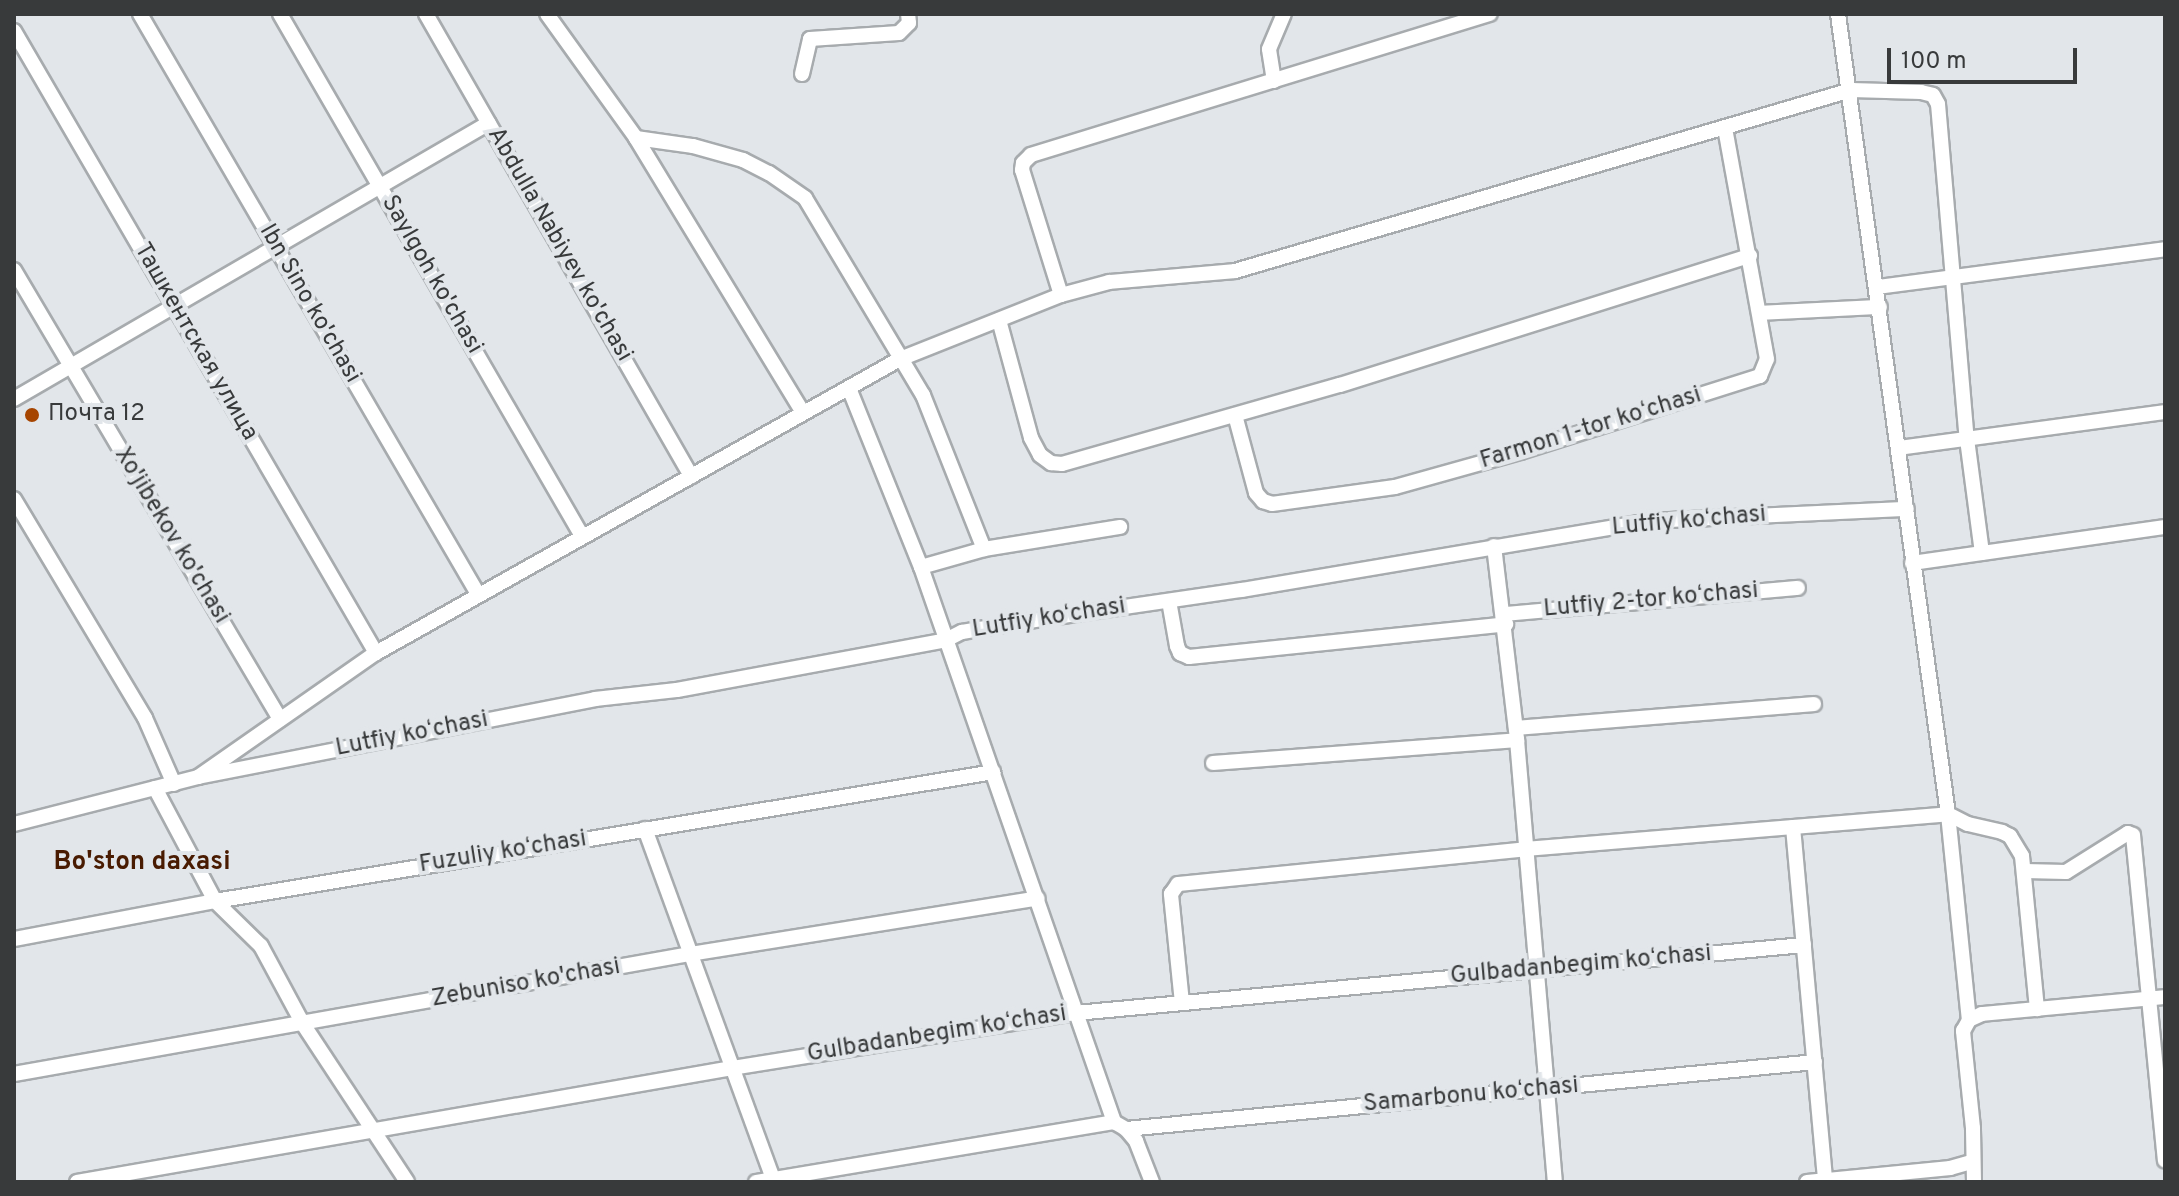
<!DOCTYPE html>
<meta charset="utf-8">
<style>
body{margin:0}
#map{position:relative;width:2179px;height:1196px;overflow:hidden;background:#e2e6ea;font-family:Overpass,sans-serif}
div>[style]{position:absolute}
.roads{filter:drop-shadow(2px 0 #a7abae) drop-shadow(-2px 0 #a7abae) drop-shadow(0 2px #a7abae) drop-shadow(0 -2px #a7abae)}
.minor>*{height:14px;margin:-7px;padding:0 7px;transform-origin:7px;border-radius:7px;background:#fff}
.dots>*{width:22px;height:22px;translate:-50% -50%;box-sizing:border-box;border:4px solid #e2e6ea;border-radius:50%}
span{translate:-50% -50%;white-space:nowrap;text-align:center;line-height:1.15;-webkit-text-stroke:8px #e2e6ea;paint-order:stroke}
.street-label{font-size:24px;color:#383a3b}
.poi-label{font-size:24px;color:#383a3b}
.left{translate:0 -50%;text-align:left}
.neighbourhood-label{font-size:26px;color:#491b01;font-weight:700}
.frame{position:absolute;inset:0;border:16px solid #383a3b;pointer-events:none}
.scale{position:absolute;left:1887px;top:48px;width:190px;height:36px;box-sizing:border-box;border:4px solid #383a3b;border-top:0;padding-left:10px;font-size:24px;line-height:28px;white-space:nowrap;color:#383a3b;-webkit-text-stroke:6px #e2e6ea;paint-order:stroke}
</style>
<div id="map">
<div class="roads">
<div class="minor">
<i style="left:140px;top:14px;width:671px;rotate:59.77deg"></i>
<i style="left:280px;top:14px;width:603px;rotate:59.95deg"></i>
<i style="left:426px;top:14px;width:533px;rotate:60.16deg"></i>
<i style="left:547px;top:14px;width:153px;rotate:54.3deg"></i>
<i style="left:636px;top:138px;width:320px;rotate:58.7deg"></i>
<i style="left:14px;top:31px;width:720px;rotate:59.8deg"></i>
<i style="left:802px;top:74px;width:36px;rotate:-77deg"></i>
<i style="left:810px;top:39px;width:89px;rotate:-3.9deg"></i>
<i style="left:899px;top:33px;width:14px;rotate:-45deg"></i>
<i style="left:909px;top:23px;width:9px;rotate:-96deg"></i>
<i style="left:1274px;top:81px;width:32px;rotate:-99deg"></i>
<i style="left:1269px;top:49px;width:38px;rotate:-67deg"></i>
<i style="left:636px;top:138px;width:58px;rotate:8deg"></i>
<i style="left:693px;top:146px;width:52px;rotate:15.6deg"></i>
<i style="left:743px;top:160px;width:29px;rotate:27deg"></i>
<i style="left:769px;top:173px;width:44px;rotate:34.8deg"></i>
<i style="left:805px;top:198px;width:230px;rotate:59.1deg"></i>
<i style="left:923px;top:395px;width:166px;rotate:68.4deg"></i>
<i style="left:14px;top:270px;width:522px;rotate:59.36deg"></i>
<i style="left:1878px;top:287px;width:290px;rotate:-7.5deg"></i>
<i style="left:1061px;top:295px;width:131px;rotate:-107.3deg"></i>
<i style="left:1022px;top:170px;width:7px;rotate:-82deg"></i>
<i style="left:1023px;top:163px;width:11px;rotate:-45deg"></i>
<i style="left:1031px;top:155px;width:480px;rotate:-17.1deg"></i>
<i style="left:1760px;top:313px;width:120px;rotate:-2.9deg"></i>
<i style="left:999px;top:320px;width:122px;rotate:74.8deg"></i>
<i style="left:1031px;top:438px;width:19px;rotate:62deg"></i>
<i style="left:1040px;top:455px;width:14px;rotate:36deg"></i>
<i style="left:1051px;top:463px;width:11px;rotate:5deg"></i>
<i style="left:1062px;top:464px;width:289px;rotate:-15.9deg"></i>
<i style="left:1340px;top:385px;width:430px;rotate:-17.5deg"></i>
<i style="left:849px;top:388px;width:193px;rotate:68.1deg"></i>
<i style="left:921px;top:567px;width:588px;rotate:70.82deg"></i>
<i style="left:1114px;top:1122px;width:14px;rotate:30deg"></i>
<i style="left:1126px;top:1129px;width:16px;rotate:50deg"></i>
<i style="left:1136px;top:1141px;width:44px;rotate:68.7deg"></i>
<i style="left:14px;top:399px;width:549px;rotate:-30.16deg"></i>
<i style="left:1235px;top:415px;width:81px;rotate:74.9deg"></i>
<i style="left:1256px;top:493px;width:11px;rotate:49deg"></i>
<i style="left:1263px;top:501px;width:9px;rotate:18deg"></i>
<i style="left:1272px;top:504px;width:124px;rotate:-7.9deg"></i>
<i style="left:1395px;top:487px;width:130px;rotate:-15.6deg"></i>
<i style="left:1520px;top:452px;width:252px;rotate:-17.6deg"></i>
<i style="left:1760px;top:376px;width:18px;rotate:-68deg"></i>
<i style="left:1767px;top:359px;width:234px;rotate:-100.3deg"></i>
<i style="left:1899px;top:448px;width:268px;rotate:-7.7deg"></i>
<i style="left:14px;top:499px;width:255px;rotate:59.1deg"></i>
<i style="left:145px;top:718px;width:72px;rotate:66.3deg"></i>
<i style="left:1494px;top:546px;width:195px;rotate:83.2deg"></i>
<i style="left:1517px;top:740px;width:444px;rotate:85.1deg"></i>
<i style="left:1912px;top:563px;width:256px;rotate:-8.1deg"></i>
<i style="left:921px;top:567px;width:66px;rotate:-15.9deg"></i>
<i style="left:984px;top:549px;width:138px;rotate:-9.2deg"></i>
<i style="left:1169px;top:601px;width:46px;rotate:79.9deg"></i>
<i style="left:1177px;top:646px;width:8px;rotate:67deg"></i>
<i style="left:1180px;top:653px;width:10px;rotate:24deg"></i>
<i style="left:1189px;top:657px;width:319px;rotate:-5.9deg"></i>
<i style="left:1505px;top:614px;width:294px;rotate:-5.1deg"></i>
<i style="left:1516px;top:728px;width:299px;rotate:-4.6deg"></i>
<i style="left:1213px;top:763px;width:305px;rotate:-4.3deg"></i>
<i style="left:198px;top:777px;width:217px;rotate:-34.9deg"></i>
<i style="left:376px;top:653px;width:601px;rotate:-29.3deg"></i>
<i style="left:900px;top:359px;width:173px;rotate:-21.7deg"></i>
<i style="left:1061px;top:295px;width:50px;rotate:-15.2deg"></i>
<i style="left:1109px;top:282px;width:126px;rotate:-5deg"></i>
<i style="left:1235px;top:271px;width:642px;rotate:-16.37deg"></i>
<i style="left:1851px;top:90px;width:70px;rotate:1.6deg"></i>
<i style="left:1921px;top:92px;width:12px;rotate:14deg"></i>
<i style="left:1933px;top:95px;width:10px;rotate:61deg"></i>
<i style="left:1938px;top:104px;width:336px;rotate:85.1deg"></i>
<i style="left:1967px;top:439px;width:115px;rotate:82.5deg"></i>
<i style="left:155px;top:788px;width:128px;rotate:62deg"></i>
<i style="left:215px;top:901px;width:64px;rotate:44.4deg"></i>
<i style="left:261px;top:946px;width:89px;rotate:61.7deg"></i>
<i style="left:303px;top:1024px;width:189px;rotate:56.6deg"></i>
<i style="left:1948px;top:814px;width:22px;rotate:27deg"></i>
<i style="left:1968px;top:824px;width:35px;rotate:13deg"></i>
<i style="left:2002px;top:832px;width:9px;rotate:27deg"></i>
<i style="left:2010px;top:836px;width:23px;rotate:59deg"></i>
<i style="left:2022px;top:856px;width:154px;rotate:84.4deg"></i>
<i style="left:1948px;top:814px;width:207px;rotate:84.2deg"></i>
<i style="left:14px;top:824px;width:190px;rotate:-14.3deg"></i>
<i style="left:198px;top:777px;width:405px;rotate:-11.1deg"></i>
<i style="left:595px;top:699px;width:82px;rotate:-6.3deg"></i>
<i style="left:677px;top:690px;width:274px;rotate:-10.5deg"></i>
<i style="left:946px;top:640px;width:18px;rotate:-27deg"></i>
<i style="left:962px;top:632px;width:54px;rotate:-9.6deg"></i>
<i style="left:1015px;top:623px;width:229px;rotate:-8.3deg"></i>
<i style="left:1242px;top:590px;width:414px;rotate:-9.6deg"></i>
<i style="left:1650px;top:521px;width:257px;rotate:-2.7deg"></i>
<i style="left:1793px;top:827px;width:356px;rotate:84.8deg"></i>
<i style="left:645px;top:829px;width:376px;rotate:69.9deg"></i>
<i style="left:2025px;top:871px;width:41px;rotate:1.4deg"></i>
<i style="left:2066px;top:872px;width:73px;rotate:-32.2deg"></i>
<i style="left:2128px;top:833px;width:5px;rotate:22deg"></i>
<i style="left:2133px;top:835px;width:327px;rotate:84.4deg"></i>
<i style="left:14px;top:939px;width:205px;rotate:-10.7deg"></i>
<i style="left:215px;top:901px;width:789px;rotate:-9.41deg"></i>
<i style="left:1182px;top:1003px;width:110px;rotate:-95.8deg"></i>
<i style="left:1171px;top:894px;width:12px;rotate:-55deg"></i>
<i style="left:1178px;top:884px;width:350px;rotate:-5.7deg"></i>
<i style="left:1526px;top:849px;width:423px;rotate:-4.7deg"></i>
<i style="left:1948px;top:814px;width:808px;rotate:-97.83deg"></i>
<i style="left:14px;top:1074px;width:687px;rotate:-10.07deg"></i>
<i style="left:690px;top:954px;width:352px;rotate:-9.1deg"></i>
<i style="left:1126px;top:1129px;width:692px;rotate:-5.55deg"></i>
<i style="left:77px;top:1182px;width:665px;rotate:-9.87deg"></i>
<i style="left:732px;top:1068px;width:348px;rotate:-9.1deg"></i>
<i style="left:1076px;top:1013px;width:731px;rotate:-5.34deg"></i>
<i style="left:756px;top:1182px;width:363px;rotate:-9.5deg"></i>
<i style="left:1807px;top:1182px;width:144px;rotate:-5.6deg"></i>
<i style="left:1950px;top:1168px;width:22px;rotate:-16deg"></i>
<i style="left:1974px;top:1182px;width:54px;rotate:-91.1deg"></i>
<i style="left:1973px;top:1128px;width:98px;rotate:-95.9deg"></i>
<i style="left:1963px;top:1031px;width:13px;rotate:-61deg"></i>
<i style="left:1969px;top:1020px;width:14px;rotate:-25deg"></i>
<i style="left:1982px;top:1014px;width:184px;rotate:-5.3deg"></i>
</div>
</div>
<div class="dots">
<i style="left:32px;top:415px;background:#a64500"></i>
</div>
<div class="street-label">
<span style="left:559px;top:245px;rotate:60deg">Abdulla Nabiyev ko'chasi</span>
<span style="left:431px;top:275px;rotate:60deg">Saylgoh ko'chasi</span>
<span style="left:309px;top:304px;rotate:60deg">Ibn Sino ko'chasi</span>
<span style="left:195px;top:342px;rotate:60deg">Ташкентская улица</span>
<span style="left:1591px;top:429px;rotate:-17deg">Farmon 1-tor koʻchasi</span>
<span style="left:1689px;top:522px;rotate:-5deg">Lutfiy koʻchasi</span>
<span style="left:171px;top:536px;rotate:59deg">Xo'jibekov ko'chasi</span>
<span style="left:1651px;top:601px;rotate:-5deg">Lutfiy 2-tor koʻchasi</span>
<span style="left:1049px;top:619px;rotate:-9deg">Lutfiy koʻchasi</span>
<span style="left:412px;top:735px;rotate:-11deg">Lutfiy koʻchasi</span>
<span style="left:503px;top:853px;rotate:-9deg">Fuzuliy koʻchasi</span>
<span style="left:1581px;top:966px;rotate:-5deg">Gulbadanbegim koʻchasi</span>
<span style="left:526px;top:984px;rotate:-10deg">Zebuniso ko'chasi</span>
<span style="left:937px;top:1035px;rotate:-9deg">Gulbadanbegim koʻchasi</span>
<span style="left:1471px;top:1096px;rotate:-5deg">Samarbonu koʻchasi</span>
</div>
<div class="poi-label">
<span class="left" style="left:48px;top:415px">Почта 12</span>
</div>
<div class="neighbourhood-label">
<span style="left:142px;top:863px">Bo'ston daxasi</span>
</div>
<div class="frame"></div>
<div class="scale">100 m</div>
</div>
